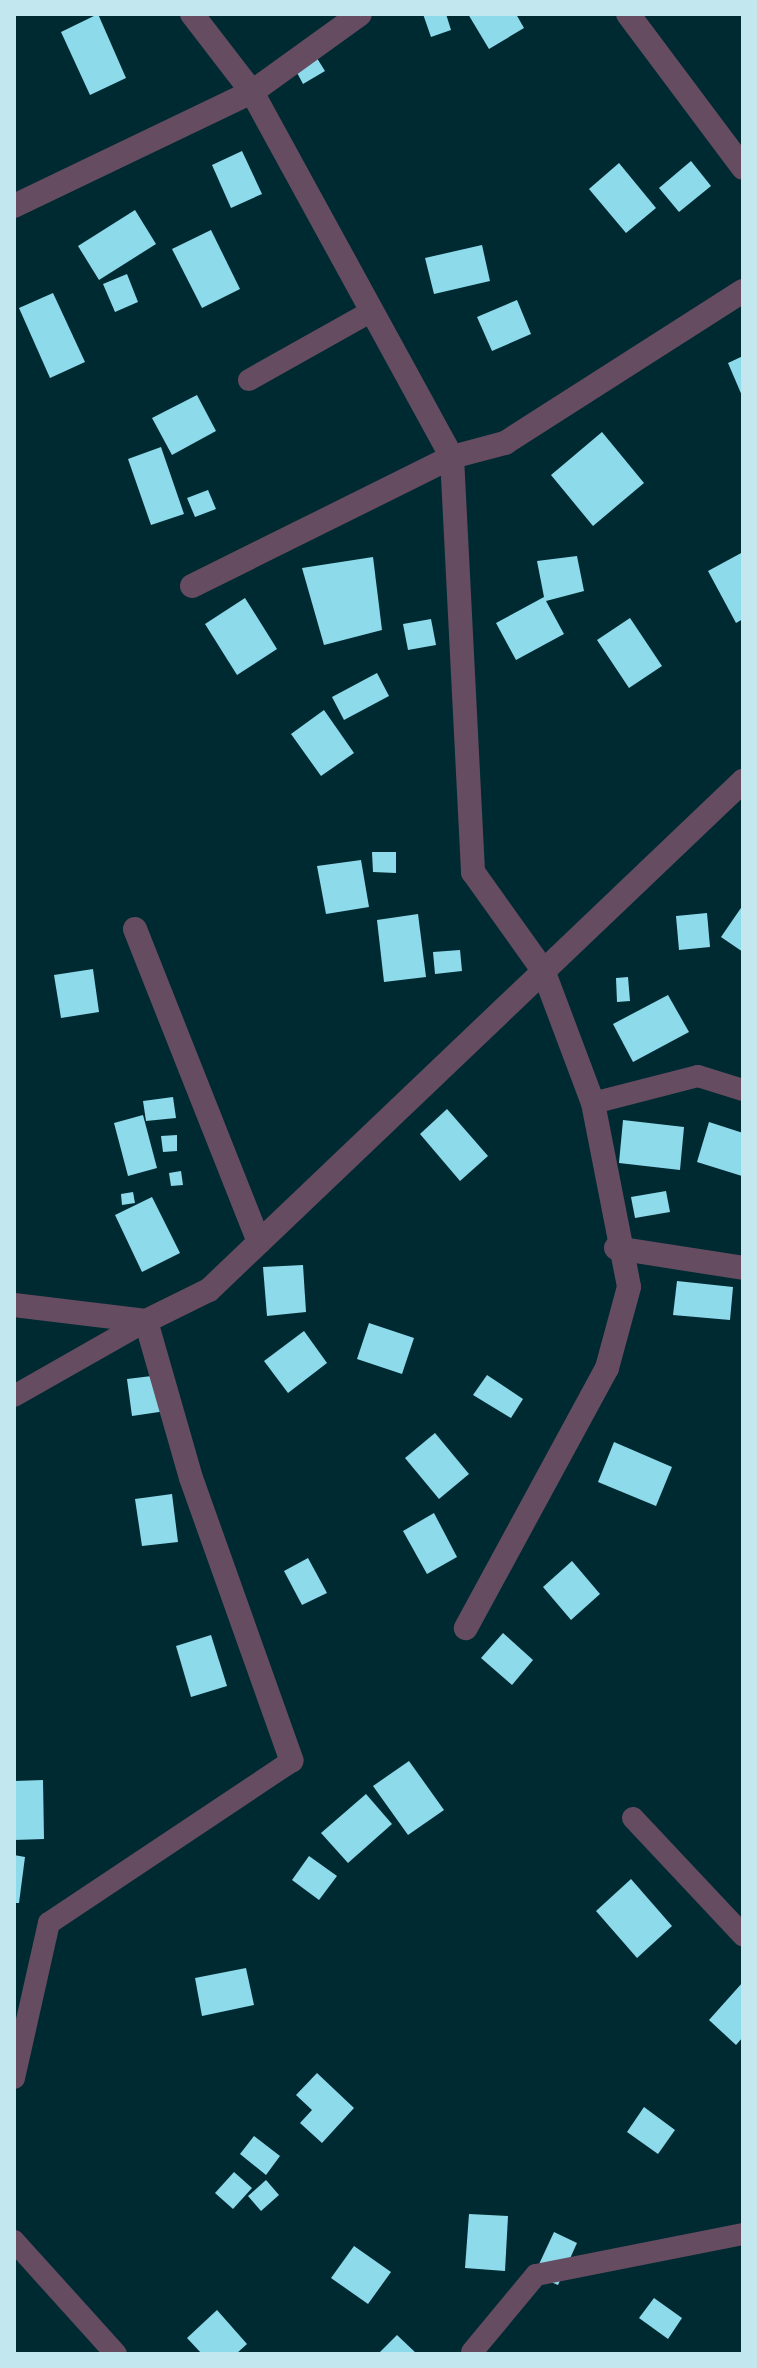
<!DOCTYPE html>
<style>
body{margin:0}
#map{position:relative;width:757px;height:2368px;overflow:hidden;background:#002a32;font-family:"Libre Baskerville",serif}
div>[style]{position:absolute}
.building>*{inset:0;background:#8ddaeb}
.lane>*{height:22px;margin:-11px;padding:0 11px;transform-origin:11px;border-radius:11px;background:#664c61}
.street>*{height:24px;margin:-12px;padding:0 12px;transform-origin:12px;border-radius:12px;background:#664c61}
span{translate:-50% -50%;white-space:nowrap;text-align:center;line-height:1.15;-webkit-text-stroke:8px #001116;paint-order:stroke}
.frame{position:absolute;inset:0;border:16px solid #c3e7ef;pointer-events:none}
</style>
<div id="map">
<div class="building">
<i style="clip-path:polygon(98px 14px,126px 78px,90px 95px,61px 32px)"></i>
<i style="clip-path:polygon(423px 14px,446px 14px,451px 30px,431px 37px)"></i>
<i style="clip-path:polygon(468px 14px,516px 14px,524px 28px,489px 49px)"></i>
<i style="clip-path:polygon(315px 55px,325px 71px,303px 84px,294px 67px)"></i>
<i style="clip-path:polygon(242px 151px,262px 194px,231px 208px,212px 165px)"></i>
<i style="clip-path:polygon(691px 161px,711px 186px,679px 212px,659px 188px)"></i>
<i style="clip-path:polygon(619px 163px,656px 208px,626px 233px,589px 189px)"></i>
<i style="clip-path:polygon(135px 210px,156px 244px,99px 280px,78px 246px)"></i>
<i style="clip-path:polygon(211px 230px,240px 289px,202px 308px,172px 249px)"></i>
<i style="clip-path:polygon(482px 245px,490px 281px,434px 294px,425px 258px)"></i>
<i style="clip-path:polygon(127px 274px,138px 302px,115px 312px,103px 284px)"></i>
<i style="clip-path:polygon(53px 293px,85px 362px,50px 378px,19px 308px)"></i>
<i style="clip-path:polygon(517px 300px,531px 334px,492px 351px,477px 317px)"></i>
<i style="clip-path:polygon(743px 356px,743px 398px,728px 363px)"></i>
<i style="clip-path:polygon(197px 395px,216px 431px,172px 455px,152px 418px)"></i>
<i style="clip-path:polygon(602px 432px,644px 483px,593px 526px,551px 475px)"></i>
<i style="clip-path:polygon(161px 447px,184px 514px,151px 525px,128px 459px)"></i>
<i style="clip-path:polygon(208px 490px,216px 509px,195px 517px,187px 498px)"></i>
<i style="clip-path:polygon(743px 552px,743px 619px,736px 623px,708px 571px)"></i>
<i style="clip-path:polygon(577px 556px,584px 591px,546px 601px,564px 634px,516px 660px,496px 623px,544px 597px,537px 561px)"></i>
<i style="clip-path:polygon(373px 557px,382px 630px,324px 645px,302px 568px)"></i>
<i style="clip-path:polygon(245px 598px,277px 649px,237px 675px,205px 624px)"></i>
<i style="clip-path:polygon(630px 618px,662px 666px,629px 688px,597px 640px)"></i>
<i style="clip-path:polygon(431px 619px,436px 645px,408px 650px,403px 624px)"></i>
<i style="clip-path:polygon(377px 673px,389px 696px,344px 720px,332px 697px)"></i>
<i style="clip-path:polygon(324px 710px,354px 753px,321px 776px,291px 734px)"></i>
<i style="clip-path:polygon(372px 852px,396px 852px,396px 873px,373px 872px)"></i>
<i style="clip-path:polygon(361px 860px,369px 907px,326px 914px,317px 866px)"></i>
<i style="clip-path:polygon(743px 905px,743px 952px,721px 937px)"></i>
<i style="clip-path:polygon(707px 913px,710px 947px,679px 950px,676px 916px)"></i>
<i style="clip-path:polygon(418px 914px,426px 977px,384px 982px,377px 920px)"></i>
<i style="clip-path:polygon(460px 950px,462px 971px,435px 974px,433px 952px)"></i>
<i style="clip-path:polygon(93px 969px,99px 1012px,61px 1018px,54px 975px)"></i>
<i style="clip-path:polygon(628px 977px,630px 1001px,617px 1002px,616px 978px)"></i>
<i style="clip-path:polygon(668px 995px,689px 1032px,633px 1062px,613px 1024px)"></i>
<i style="clip-path:polygon(173px 1097px,176px 1118px,146px 1121px,143px 1101px)"></i>
<i style="clip-path:polygon(447px 1109px,488px 1156px,460px 1181px,420px 1134px)"></i>
<i style="clip-path:polygon(143px 1115px,157px 1168px,128px 1176px,114px 1123px)"></i>
<i style="clip-path:polygon(623px 1120px,684px 1127px,680px 1170px,619px 1163px)"></i>
<i style="clip-path:polygon(709px 1122px,743px 1133px,742px 1176px,697px 1162px)"></i>
<i style="clip-path:polygon(177px 1135px,177px 1151px,163px 1152px,161px 1136px)"></i>
<i style="clip-path:polygon(181px 1171px,183px 1185px,171px 1186px,169px 1173px)"></i>
<i style="clip-path:polygon(666px 1191px,670px 1212px,635px 1218px,631px 1197px)"></i>
<i style="clip-path:polygon(133px 1192px,135px 1203px,122px 1205px,121px 1194px)"></i>
<i style="clip-path:polygon(152px 1197px,180px 1253px,142px 1272px,115px 1215px)"></i>
<i style="clip-path:polygon(303px 1265px,306px 1312px,267px 1316px,263px 1267px)"></i>
<i style="clip-path:polygon(677px 1281px,733px 1287px,730px 1320px,673px 1315px)"></i>
<i style="clip-path:polygon(369px 1323px,414px 1338px,402px 1374px,357px 1359px)"></i>
<i style="clip-path:polygon(304px 1331px,327px 1363px,288px 1393px,264px 1361px)"></i>
<i style="clip-path:polygon(160px 1375px,166px 1411px,132px 1416px,127px 1379px)"></i>
<i style="clip-path:polygon(487px 1375px,523px 1399px,511px 1418px,473px 1395px)"></i>
<i style="clip-path:polygon(435px 1433px,469px 1474px,439px 1499px,405px 1458px)"></i>
<i style="clip-path:polygon(614px 1442px,672px 1467px,656px 1506px,598px 1482px)"></i>
<i style="clip-path:polygon(172px 1494px,178px 1542px,142px 1546px,135px 1499px)"></i>
<i style="clip-path:polygon(434px 1513px,457px 1557px,427px 1574px,403px 1531px)"></i>
<i style="clip-path:polygon(308px 1558px,327px 1593px,302px 1605px,284px 1571px)"></i>
<i style="clip-path:polygon(572px 1561px,600px 1594px,571px 1620px,543px 1587px)"></i>
<i style="clip-path:polygon(503px 1633px,533px 1660px,512px 1685px,481px 1658px)"></i>
<i style="clip-path:polygon(211px 1635px,227px 1686px,191px 1697px,176px 1646px)"></i>
<i style="clip-path:polygon(409px 1761px,444px 1810px,408px 1835px,373px 1786px)"></i>
<i style="clip-path:polygon(43px 1780px,44px 1839px,14px 1840px,14px 1781px)"></i>
<i style="clip-path:polygon(366px 1794px,392px 1824px,348px 1863px,321px 1833px)"></i>
<i style="clip-path:polygon(14px 1855px,25px 1857px,19px 1903px,14px 1903px)"></i>
<i style="clip-path:polygon(309px 1856px,337px 1876px,319px 1900px,292px 1880px)"></i>
<i style="clip-path:polygon(631px 1879px,672px 1926px,637px 1958px,596px 1911px)"></i>
<i style="clip-path:polygon(246px 1968px,254px 2005px,202px 2016px,195px 1978px)"></i>
<i style="clip-path:polygon(743px 1982px,743px 2037px,736px 2045px,709px 2020px)"></i>
<i style="clip-path:polygon(317px 2073px,354px 2108px,322px 2143px,300px 2123px,312px 2110px,296px 2095px)"></i>
<i style="clip-path:polygon(644px 2107px,675px 2130px,658px 2154px,627px 2132px)"></i>
<i style="clip-path:polygon(254px 2136px,280px 2156px,266px 2175px,240px 2154px)"></i>
<i style="clip-path:polygon(234px 2172px,252px 2188px,233px 2209px,215px 2193px)"></i>
<i style="clip-path:polygon(266px 2180px,279px 2195px,261px 2211px,248px 2196px)"></i>
<i style="clip-path:polygon(469px 2214px,508px 2216px,505px 2271px,465px 2268px)"></i>
<i style="clip-path:polygon(554px 2232px,577px 2243px,558px 2285px,534px 2275px)"></i>
<i style="clip-path:polygon(354px 2246px,391px 2272px,368px 2304px,331px 2278px)"></i>
<i style="clip-path:polygon(654px 2298px,682px 2318px,668px 2339px,639px 2318px)"></i>
<i style="clip-path:polygon(217px 2310px,247px 2344px,236px 2354px,202px 2354px,187px 2338px)"></i>
<i style="clip-path:polygon(397px 2335px,417px 2354px,378px 2354px)"></i>
</div>
<div class="lane">
<i style="left:249px;top:380px;width:141px;rotate:-29.3deg"></i>
<i style="left:593px;top:1103px;width:108px;rotate:-14.4deg"></i>
<i style="left:698px;top:1076px;width:47px;rotate:17.3deg"></i>
<i style="left:14px;top:1396px;width:152px;rotate:-29.6deg"></i>
<i style="left:633px;top:1818px;width:161px;rotate:46.8deg"></i>
<i style="left:14px;top:2078px;width:159px;rotate:-77.3deg"></i>
<i style="left:49px;top:1923px;width:292px;rotate:-33.7deg"></i>
<i style="left:14px;top:2241px;width:152px;rotate:47.9deg"></i>
<i style="left:472px;top:2352px;width:100px;rotate:-50.3deg"></i>
<i style="left:536px;top:2275px;width:211px;rotate:-11.2deg"></i>
</div>
<div class="street">
<i style="left:192px;top:14px;width:98px;rotate:52.4deg"></i>
<i style="left:252px;top:92px;width:416px;rotate:61.3deg"></i>
<i style="left:452px;top:457px;width:416px;rotate:87.1deg"></i>
<i style="left:473px;top:872px;width:120px;rotate:54.5deg"></i>
<i style="left:543px;top:970px;width:142px;rotate:69.4deg"></i>
<i style="left:593px;top:1103px;width:187px;rotate:78.9deg"></i>
<i style="left:629px;top:1287px;width:84px;rotate:105.2deg"></i>
<i style="left:607px;top:1368px;width:296px;rotate:118.5deg"></i>
<i style="left:628px;top:14px;width:192px;rotate:53.2deg"></i>
<i style="left:14px;top:206px;width:264px;rotate:-25.6deg"></i>
<i style="left:252px;top:92px;width:133px;rotate:-35.8deg"></i>
<i style="left:192px;top:586px;width:290px;rotate:-26.4deg"></i>
<i style="left:452px;top:457px;width:55px;rotate:-14.8deg"></i>
<i style="left:505px;top:443px;width:282px;rotate:-32.6deg"></i>
<i style="left:135px;top:929px;width:337px;rotate:68.4deg"></i>
<i style="left:616px;top:1248px;width:129px;rotate:8.9deg"></i>
<i style="left:14px;top:1305px;width:133px;rotate:6.9deg"></i>
<i style="left:146px;top:1321px;width:70px;rotate:-26.2deg"></i>
<i style="left:209px;top:1290px;width:738px;rotate:-43.63deg"></i>
<i style="left:146px;top:1321px;width:163px;rotate:74deg"></i>
<i style="left:191px;top:1478px;width:300px;rotate:70.4deg"></i>
</div>
<div class="frame"></div>
</div>
